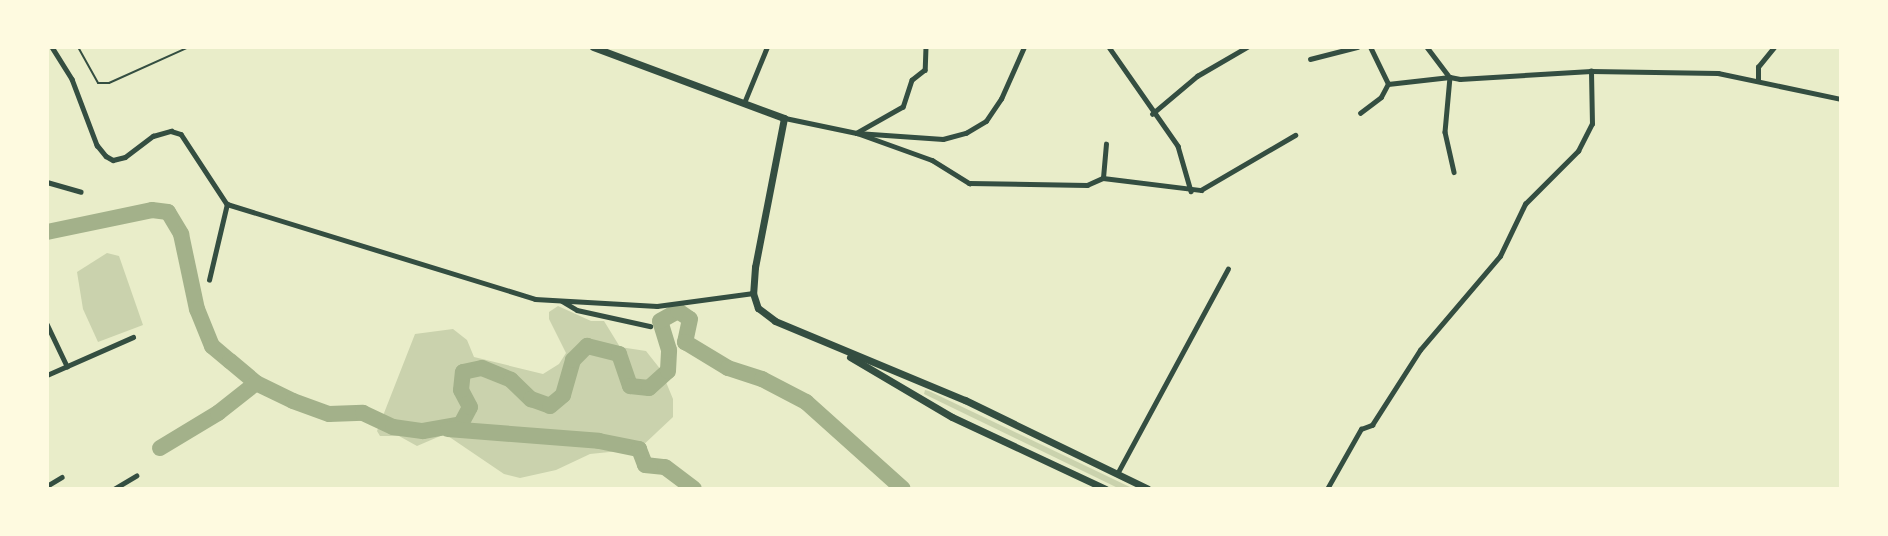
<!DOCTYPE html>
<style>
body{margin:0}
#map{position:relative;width:1888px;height:536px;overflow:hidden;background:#e9edc9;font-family:Quicksand,sans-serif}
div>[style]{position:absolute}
.green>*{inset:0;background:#cad2ad}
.river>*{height:16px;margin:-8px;padding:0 8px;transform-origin:8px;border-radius:8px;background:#a3b18a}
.service>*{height:2px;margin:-1px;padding:0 1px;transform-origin:1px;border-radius:1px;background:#344e41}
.minor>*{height:4.5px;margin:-2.25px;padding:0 2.25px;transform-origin:2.25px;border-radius:2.25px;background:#344e41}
.trunk>*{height:7px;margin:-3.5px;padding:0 3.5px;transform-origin:3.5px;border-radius:3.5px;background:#344e41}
span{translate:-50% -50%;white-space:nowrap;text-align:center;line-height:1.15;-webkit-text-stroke:7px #fefae0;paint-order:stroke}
.frame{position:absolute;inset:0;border:49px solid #fefae0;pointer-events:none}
</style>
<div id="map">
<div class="green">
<i style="clip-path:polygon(107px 253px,119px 256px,143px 325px,98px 342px,83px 309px,77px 272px)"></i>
<i style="clip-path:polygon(558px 306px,591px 321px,604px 321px,620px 347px,646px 351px,661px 370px,673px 399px,673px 417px,639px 449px,590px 454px,556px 470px,520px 478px,504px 474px,445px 434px,417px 446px,399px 436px,380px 436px,377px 431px,415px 334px,453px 329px,467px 340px,474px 357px,543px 374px,559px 364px,566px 353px,549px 319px,549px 312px)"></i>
<i style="clip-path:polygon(925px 390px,929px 391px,1134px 489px,1120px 489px,924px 394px)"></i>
</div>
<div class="river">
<i style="left:47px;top:232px;width:107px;rotate:-11.8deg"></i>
<i style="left:152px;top:210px;width:16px;rotate:7deg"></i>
<i style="left:168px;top:212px;width:26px;rotate:59deg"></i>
<i style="left:181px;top:234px;width:77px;rotate:78deg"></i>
<i style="left:197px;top:309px;width:40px;rotate:68deg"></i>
<i style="left:212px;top:346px;width:23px;rotate:40deg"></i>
<i style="left:230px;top:361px;width:34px;rotate:40deg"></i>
<i style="left:256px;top:383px;width:41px;rotate:25.9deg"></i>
<i style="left:293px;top:401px;width:38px;rotate:20deg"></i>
<i style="left:329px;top:414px;width:34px;rotate:-2deg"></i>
<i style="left:363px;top:413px;width:33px;rotate:25deg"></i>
<i style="left:393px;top:427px;width:30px;rotate:8deg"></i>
<i style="left:423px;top:431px;width:39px;rotate:-10deg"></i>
<i style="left:461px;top:424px;width:19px;rotate:-62deg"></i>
<i style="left:470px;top:407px;width:19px;rotate:-118deg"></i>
<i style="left:461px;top:390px;width:18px;rotate:-84deg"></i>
<i style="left:463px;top:372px;width:19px;rotate:-12deg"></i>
<i style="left:482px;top:368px;width:31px;rotate:22deg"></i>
<i style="left:511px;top:380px;width:28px;rotate:44deg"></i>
<i style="left:531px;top:399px;width:20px;rotate:20deg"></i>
<i style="left:550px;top:406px;width:17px;rotate:-40deg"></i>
<i style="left:563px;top:395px;width:36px;rotate:-74deg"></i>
<i style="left:573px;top:360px;width:20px;rotate:-45deg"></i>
<i style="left:587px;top:346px;width:33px;rotate:14deg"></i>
<i style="left:619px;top:354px;width:34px;rotate:71deg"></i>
<i style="left:630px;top:386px;width:19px;rotate:6deg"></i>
<i style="left:649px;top:388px;width:25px;rotate:-42deg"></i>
<i style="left:668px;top:371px;width:21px;rotate:-87deg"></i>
<i style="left:669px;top:350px;width:30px;rotate:-107deg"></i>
<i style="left:660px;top:321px;width:21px;rotate:-29deg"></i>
<i style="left:678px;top:311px;width:14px;rotate:34deg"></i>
<i style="left:690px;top:319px;width:24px;rotate:102deg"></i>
<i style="left:685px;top:342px;width:50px;rotate:31.2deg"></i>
<i style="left:728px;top:368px;width:36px;rotate:18deg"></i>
<i style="left:762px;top:379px;width:50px;rotate:27.6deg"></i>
<i style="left:806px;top:402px;width:130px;rotate:41.9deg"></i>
<i style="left:448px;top:429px;width:151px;rotate:4.5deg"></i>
<i style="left:599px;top:441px;width:41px;rotate:11.3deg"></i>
<i style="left:639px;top:449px;width:17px;rotate:69deg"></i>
<i style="left:645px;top:465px;width:20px;rotate:6deg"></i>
<i style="left:665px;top:467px;width:36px;rotate:37deg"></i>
<i style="left:160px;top:448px;width:68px;rotate:-31.1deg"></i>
<i style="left:218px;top:413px;width:48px;rotate:-38.3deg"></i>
</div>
<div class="service">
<i style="left:78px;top:47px;width:41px;rotate:60.9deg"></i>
<i style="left:98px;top:83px;width:11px"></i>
<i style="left:109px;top:83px;width:88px;rotate:-24.2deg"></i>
</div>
<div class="minor">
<i style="left:52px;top:47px;width:38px;rotate:58deg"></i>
<i style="left:72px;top:79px;width:71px;rotate:69.3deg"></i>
<i style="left:97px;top:145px;width:14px;rotate:51deg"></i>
<i style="left:106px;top:156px;width:8px;rotate:30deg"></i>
<i style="left:113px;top:160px;width:12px;rotate:-14deg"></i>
<i style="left:125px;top:157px;width:35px;rotate:-37deg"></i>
<i style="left:153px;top:136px;width:19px;rotate:-16deg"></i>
<i style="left:171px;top:131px;width:10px;rotate:17deg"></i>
<i style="left:181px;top:134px;width:84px;rotate:56.7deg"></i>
<i style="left:227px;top:204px;width:322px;rotate:17.1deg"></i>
<i style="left:535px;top:299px;width:122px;rotate:3.3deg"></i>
<i style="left:657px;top:306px;width:97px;rotate:-7.7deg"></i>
<i style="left:926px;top:47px;width:23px;rotate:92deg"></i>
<i style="left:925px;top:70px;width:16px;rotate:142deg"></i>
<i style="left:912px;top:80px;width:28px;rotate:108deg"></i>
<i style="left:903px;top:107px;width:53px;rotate:150.5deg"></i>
<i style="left:857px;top:133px;width:80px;rotate:19.8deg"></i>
<i style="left:932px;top:160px;width:44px;rotate:31.9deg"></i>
<i style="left:969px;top:183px;width:118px;rotate:1deg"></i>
<i style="left:1087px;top:185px;width:17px;rotate:-24deg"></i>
<i style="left:1103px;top:178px;width:99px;rotate:7deg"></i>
<i style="left:1201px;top:190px;width:109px;rotate:-30.3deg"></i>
<i style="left:1109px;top:47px;width:121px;rotate:55.1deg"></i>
<i style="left:1178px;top:146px;width:47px;rotate:73.9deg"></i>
<i style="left:1427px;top:47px;width:38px;rotate:53deg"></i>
<i style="left:1450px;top:77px;width:10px;rotate:11deg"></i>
<i style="left:1460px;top:79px;width:131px;rotate:-3.5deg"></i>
<i style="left:1591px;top:71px;width:127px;rotate:0.9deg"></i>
<i style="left:1718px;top:73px;width:126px;rotate:11.9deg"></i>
<i style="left:1310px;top:59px;width:49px;rotate:-14.3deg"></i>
<i style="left:1758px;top:80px;width:13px;rotate:-90deg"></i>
<i style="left:1758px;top:67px;width:26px;rotate:-51deg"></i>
<i style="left:1388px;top:84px;width:62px;rotate:-6.4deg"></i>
<i style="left:1450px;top:77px;width:55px;rotate:95.2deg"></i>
<i style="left:1445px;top:132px;width:41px;rotate:77.3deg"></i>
<i style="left:744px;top:103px;width:61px;rotate:-67.7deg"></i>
<i style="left:1360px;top:113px;width:26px;rotate:-37deg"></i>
<i style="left:1381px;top:97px;width:15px;rotate:-62deg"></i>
<i style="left:1388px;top:84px;width:41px;rotate:-115.9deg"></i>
<i style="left:1152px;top:114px;width:59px;rotate:-40.2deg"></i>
<i style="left:1197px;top:76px;width:58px;rotate:-30.1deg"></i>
<i style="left:785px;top:118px;width:74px;rotate:11.8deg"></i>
<i style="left:857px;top:133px;width:86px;rotate:4deg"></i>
<i style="left:943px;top:139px;width:24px;rotate:-15deg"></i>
<i style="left:966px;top:133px;width:23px;rotate:-31deg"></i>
<i style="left:986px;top:121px;width:27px;rotate:-56deg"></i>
<i style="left:1001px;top:99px;width:57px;rotate:-66.1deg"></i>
<i style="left:1103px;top:178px;width:34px;rotate:-85deg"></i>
<i style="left:47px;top:182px;width:35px;rotate:16deg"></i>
<i style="left:209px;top:280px;width:78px;rotate:-76.7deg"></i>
<i style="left:562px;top:301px;width:17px;rotate:31deg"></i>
<i style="left:577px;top:310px;width:75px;rotate:12.4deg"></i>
<i style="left:47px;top:324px;width:47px;rotate:64.5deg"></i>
<i style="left:47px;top:375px;width:94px;rotate:-23.8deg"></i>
<i style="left:1117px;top:474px;width:233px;rotate:-61.6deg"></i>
<i style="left:47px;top:486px;width:17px;rotate:-31deg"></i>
<i style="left:114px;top:489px;width:26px;rotate:-31deg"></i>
<i style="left:1327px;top:489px;width:69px;rotate:-60.5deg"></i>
<i style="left:1361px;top:429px;width:12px;rotate:-20deg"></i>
<i style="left:1372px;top:425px;width:89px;rotate:-57.4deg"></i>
<i style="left:1420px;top:350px;width:123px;rotate:-49.6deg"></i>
<i style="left:1500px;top:256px;width:58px;rotate:-64.3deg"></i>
<i style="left:1525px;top:204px;width:75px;rotate:-45deg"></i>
<i style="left:1578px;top:151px;width:30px;rotate:-63deg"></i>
<i style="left:1592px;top:124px;width:53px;rotate:-91.1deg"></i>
</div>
<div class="trunk">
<i style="left:593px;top:47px;width:204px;rotate:20.4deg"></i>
<i style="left:784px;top:118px;width:152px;rotate:101deg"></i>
<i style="left:755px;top:267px;width:26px;rotate:94deg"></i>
<i style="left:753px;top:293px;width:16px;rotate:72deg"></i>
<i style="left:758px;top:308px;width:21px;rotate:37deg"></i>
<i style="left:775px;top:321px;width:206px;rotate:22.6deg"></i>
<i style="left:965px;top:400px;width:203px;rotate:25.9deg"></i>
<i style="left:850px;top:357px;width:118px;rotate:30.5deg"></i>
<i style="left:952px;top:417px;width:170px;rotate:25.1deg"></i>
</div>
<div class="frame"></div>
</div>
